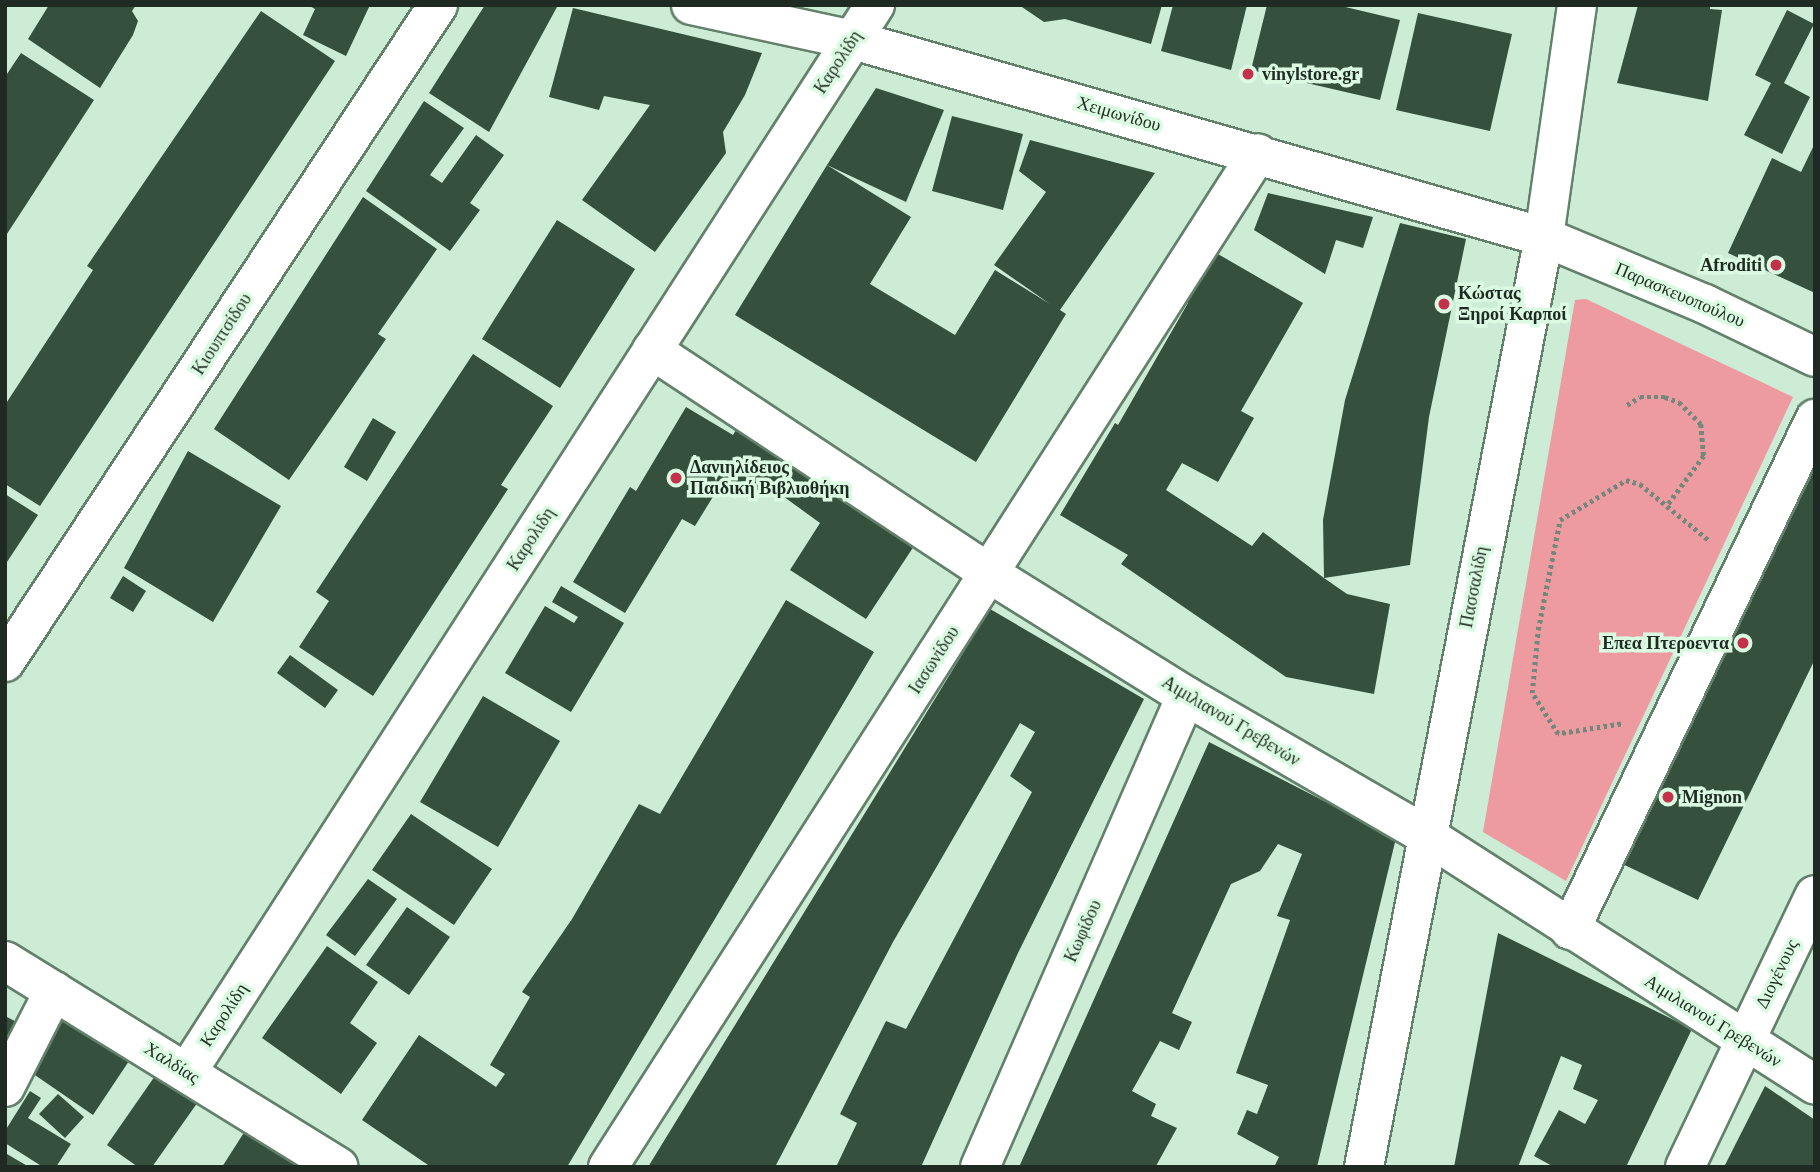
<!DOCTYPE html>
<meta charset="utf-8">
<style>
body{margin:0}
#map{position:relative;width:1820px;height:1172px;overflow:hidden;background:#cdecd5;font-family:Georgia,serif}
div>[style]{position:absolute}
.green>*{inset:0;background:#ed9ba0}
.building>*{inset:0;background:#35503d}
.path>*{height:4.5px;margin-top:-2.25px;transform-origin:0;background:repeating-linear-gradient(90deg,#738878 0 3.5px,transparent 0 7px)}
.roads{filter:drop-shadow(2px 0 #63806b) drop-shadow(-2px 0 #63806b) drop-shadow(0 2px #63806b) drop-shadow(0 -2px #63806b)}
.pedestrian>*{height:38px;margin:-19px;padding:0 19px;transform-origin:19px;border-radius:19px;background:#fff}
.minor>*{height:38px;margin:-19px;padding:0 19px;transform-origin:19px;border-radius:19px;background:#fff}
.tertiary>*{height:38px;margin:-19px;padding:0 19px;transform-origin:19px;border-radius:19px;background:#fff}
.secondary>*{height:38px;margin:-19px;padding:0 19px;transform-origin:19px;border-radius:19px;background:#fff}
.dots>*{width:19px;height:19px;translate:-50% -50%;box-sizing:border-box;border:4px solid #dafae2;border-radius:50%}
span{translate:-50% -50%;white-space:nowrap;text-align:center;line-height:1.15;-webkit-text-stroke:7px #dafae2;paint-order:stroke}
.street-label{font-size:18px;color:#1f2b22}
.poi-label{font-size:18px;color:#1f2b22;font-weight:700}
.left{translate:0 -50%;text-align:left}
.right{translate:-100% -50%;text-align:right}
.frame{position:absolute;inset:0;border:7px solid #1f2b22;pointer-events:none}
</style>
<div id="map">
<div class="green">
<i style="clip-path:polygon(1586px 299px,1793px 397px,1566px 881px,1483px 832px,1575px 300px)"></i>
</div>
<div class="building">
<i style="clip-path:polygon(49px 5px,136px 5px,132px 11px,138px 21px,133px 35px,100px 88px,28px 39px)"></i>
<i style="clip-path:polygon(308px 5px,370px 5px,346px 56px,303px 35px,315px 9px)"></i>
<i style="clip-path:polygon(485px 5px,557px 7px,489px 132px,429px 93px)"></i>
<i style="clip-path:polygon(1019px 5px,1162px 5px,1151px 44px,1065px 19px,1044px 22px)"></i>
<i style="clip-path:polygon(1173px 5px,1247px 5px,1231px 70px,1161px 51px)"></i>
<i style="clip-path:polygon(1267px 5px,1337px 5px,1400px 20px,1380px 100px,1251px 70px)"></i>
<i style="clip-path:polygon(1638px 5px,1710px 5px,1710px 9px,1722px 10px,1708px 101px,1617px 83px)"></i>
<i style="clip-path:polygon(573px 8px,762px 53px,745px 95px,723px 132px,726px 153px,655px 252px,582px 200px,650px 105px,604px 96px,599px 110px,549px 97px)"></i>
<i style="clip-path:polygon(1787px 10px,1814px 24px,1784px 83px,1810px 97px,1782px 154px,1744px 135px,1771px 83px,1755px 75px)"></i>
<i style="clip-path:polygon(261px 11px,335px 61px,40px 506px,5px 484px,5px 405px,93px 270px,87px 266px)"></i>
<i style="clip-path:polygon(1418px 13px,1512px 34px,1490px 131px,1396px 110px)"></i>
<i style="clip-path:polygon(21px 53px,94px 100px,5px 237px,5px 77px)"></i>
<i style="clip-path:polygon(876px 88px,944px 110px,906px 202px,827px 165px)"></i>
<i style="clip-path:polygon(424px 101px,464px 128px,430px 175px,442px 183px,476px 135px,504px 155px,470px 203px,480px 210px,450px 251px,366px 191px)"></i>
<i style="clip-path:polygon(952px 116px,1023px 134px,1003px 210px,932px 191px)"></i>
<i style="clip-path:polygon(1030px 140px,1155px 173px,1060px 310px,1066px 314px,976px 462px,735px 315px,827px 165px,911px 217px,870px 284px,955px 335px,995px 270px,1050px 304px,994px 265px,1046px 192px,1019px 171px)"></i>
<i style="clip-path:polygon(1815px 143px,1815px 293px,1728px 253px,1772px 158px,1801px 172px)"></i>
<i style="clip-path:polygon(1268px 193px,1373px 217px,1363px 248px,1336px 240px,1325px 274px,1254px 230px)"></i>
<i style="clip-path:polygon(363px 197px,437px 249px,378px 334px,386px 339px,289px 480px,214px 429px)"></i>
<i style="clip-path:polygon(557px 220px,635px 269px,560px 388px,482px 339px)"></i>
<i style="clip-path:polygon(1400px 223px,1466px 239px,1429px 417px,1410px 565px,1324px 578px,1347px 594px,1390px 604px,1374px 694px,1286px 677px,1121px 564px,1128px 555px,1060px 515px,1115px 423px,1118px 425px,1188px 303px,1175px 296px,1204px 246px,1303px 303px,1241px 411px,1254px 418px,1218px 482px,1182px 463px,1166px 490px,1252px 546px,1263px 532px,1324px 578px,1323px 520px,1345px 400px)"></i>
<i style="clip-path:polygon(473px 354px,553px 406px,501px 485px,508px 489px,373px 696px,299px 647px,329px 601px,316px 592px)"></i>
<i style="clip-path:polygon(686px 407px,733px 435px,740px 423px,916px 543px,866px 619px,790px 570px,820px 523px,769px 486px,764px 494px,756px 489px,749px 499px,722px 482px,695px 526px,682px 519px,625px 613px,573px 582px,630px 487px,636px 491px)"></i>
<i style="clip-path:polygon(373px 418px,396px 432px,367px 481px,344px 467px)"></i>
<i style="clip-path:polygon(1815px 440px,1815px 659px,1698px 900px,1612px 859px)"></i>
<i style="clip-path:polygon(188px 451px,281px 506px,213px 622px,124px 568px)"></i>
<i style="clip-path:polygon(5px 494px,38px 515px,5px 565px)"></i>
<i style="clip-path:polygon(123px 576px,146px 591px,133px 612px,110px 598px)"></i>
<i style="clip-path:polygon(561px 586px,624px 623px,571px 712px,505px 673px,545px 606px,574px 623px,578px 617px,552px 602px)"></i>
<i style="clip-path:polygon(786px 600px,874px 652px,567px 1167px,431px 1167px,362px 1120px,419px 1035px,496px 1087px,505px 1074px,490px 1065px,530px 997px,522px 992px,572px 919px,639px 804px,660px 814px)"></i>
<i style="clip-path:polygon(990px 609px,1144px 699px,1018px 953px,921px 1167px,836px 1167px,857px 1123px,840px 1114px,886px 1021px,906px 1029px,1032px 792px,1010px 776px,1035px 732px,1020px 723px,893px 942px,775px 1167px,648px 1167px)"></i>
<i style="clip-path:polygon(290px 655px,338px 690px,325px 708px,277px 673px)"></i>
<i style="clip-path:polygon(483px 696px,560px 741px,498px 847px,420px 802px)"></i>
<i style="clip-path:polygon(1209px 742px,1396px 838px,1317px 1167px,1274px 1167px,1279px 1157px,1237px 1134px,1247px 1110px,1257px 1114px,1268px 1085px,1236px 1073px,1290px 920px,1277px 916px,1302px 854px,1278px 844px,1260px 871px,1231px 884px,1172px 1013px,1192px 1022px,1179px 1050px,1160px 1041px,1132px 1091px,1156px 1104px,1151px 1116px,1177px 1128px,1156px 1166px,1019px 1167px)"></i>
<i style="clip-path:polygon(411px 814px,492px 869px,454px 925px,372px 870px)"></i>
<i style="clip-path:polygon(368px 879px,397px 899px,355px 956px,326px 935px)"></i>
<i style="clip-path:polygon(407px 907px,450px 937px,409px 995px,366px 965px)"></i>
<i style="clip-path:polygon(1498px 933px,1692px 1029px,1626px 1167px,1554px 1167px,1534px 1156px,1559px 1110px,1585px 1124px,1598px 1100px,1573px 1089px,1582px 1065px,1561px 1056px,1518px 1167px,1454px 1167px)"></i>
<i style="clip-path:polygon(327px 946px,378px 982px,350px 1023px,377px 1043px,341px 1094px,262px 1038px)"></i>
<i style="clip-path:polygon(5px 1016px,28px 1028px,5px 1071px)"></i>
<i style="clip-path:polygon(65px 1018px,129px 1061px,93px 1115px,29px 1071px)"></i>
<i style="clip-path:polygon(164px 1063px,205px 1092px,152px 1167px,138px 1167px,107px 1145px)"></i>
<i style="clip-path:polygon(1765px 1086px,1815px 1120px,1815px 1167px,1724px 1167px)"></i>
<i style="clip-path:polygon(30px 1091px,41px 1098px,28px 1118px,71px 1144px,56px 1167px,43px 1167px,5px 1143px,5px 1131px)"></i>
<i style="clip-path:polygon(58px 1094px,84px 1117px,65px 1138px,39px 1114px)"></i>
<i style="clip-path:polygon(245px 1131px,303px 1167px,222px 1167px)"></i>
<i style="clip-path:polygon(7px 1154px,29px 1167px,5px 1167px)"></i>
</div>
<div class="path">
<i style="left:1627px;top:405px;width:15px;rotate:-32deg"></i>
<i style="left:1640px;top:397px;width:25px"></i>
<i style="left:1665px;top:397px;width:15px;rotate:20deg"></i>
<i style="left:1679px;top:402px;width:31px;rotate:45deg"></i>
<i style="left:1701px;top:424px;width:32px;rotate:85deg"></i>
<i style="left:1704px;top:456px;width:62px;rotate:126.5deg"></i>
<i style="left:1621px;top:724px;width:64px;rotate:171deg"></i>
<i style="left:1558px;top:734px;width:49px;rotate:-122.4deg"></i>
<i style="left:1532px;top:693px;width:63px;rotate:-84.6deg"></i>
<i style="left:1538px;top:630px;width:112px;rotate:-78.7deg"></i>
<i style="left:1560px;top:520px;width:77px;rotate:-31.2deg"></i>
<i style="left:1626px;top:480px;width:15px;rotate:16deg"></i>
<i style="left:1640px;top:484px;width:90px;rotate:39.2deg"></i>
</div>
<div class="roads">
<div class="pedestrian">
<i style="left:1570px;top:930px;width:567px;rotate:-64.38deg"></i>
</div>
<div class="minor">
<i style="left:691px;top:5px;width:166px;rotate:12.2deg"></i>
<i style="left:853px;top:40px;width:719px;rotate:15.91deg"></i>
<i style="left:652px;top:350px;width:405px;rotate:33.5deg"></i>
<i style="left:990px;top:574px;width:231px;rotate:31.9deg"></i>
<i style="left:1186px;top:696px;width:277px;rotate:30.1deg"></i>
<i style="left:1426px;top:835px;width:462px;rotate:32.7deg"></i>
<i style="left:5px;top:662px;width:787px;rotate:-56.61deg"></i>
<i style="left:5px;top:961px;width:392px;rotate:31.7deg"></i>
<i style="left:187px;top:1072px;width:1270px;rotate:-57.19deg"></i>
<i style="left:5px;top:1087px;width:108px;rotate:-63deg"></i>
<i style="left:608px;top:1167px;width:1204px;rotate:-57.34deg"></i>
<i style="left:980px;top:1167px;width:514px;rotate:-66.38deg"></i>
<i style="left:1685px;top:1167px;width:301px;rotate:-64.5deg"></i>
</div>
<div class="tertiary">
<i style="left:1544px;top:237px;width:174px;rotate:22.6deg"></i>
<i style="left:1705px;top:304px;width:122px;rotate:25.7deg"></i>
</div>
<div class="secondary">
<i style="left:1364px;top:1167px;width:947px;rotate:-79.05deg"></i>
<i style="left:1544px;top:237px;width:234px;rotate:-81.9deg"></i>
</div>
</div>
<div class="dots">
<i style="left:1248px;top:74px;background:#c2324d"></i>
<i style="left:1776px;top:265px;background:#c2324d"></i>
<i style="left:1444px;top:304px;background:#c2324d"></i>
<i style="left:676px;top:478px;background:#c2324d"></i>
<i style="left:1743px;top:643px;background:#c2324d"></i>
<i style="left:1668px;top:797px;background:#c2324d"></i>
</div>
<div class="street-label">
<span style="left:838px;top:62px;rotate:-57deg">Καρολίδη</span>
<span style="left:1119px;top:114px;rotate:16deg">Χειμωνίδου</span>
<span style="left:1680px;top:295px;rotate:23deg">Παρασκευοπούλου</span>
<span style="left:222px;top:334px;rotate:-57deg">Κιουπτσίδου</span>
<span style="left:531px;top:539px;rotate:-57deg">Καρολίδη</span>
<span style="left:1474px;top:587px;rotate:-79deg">Πασσαλίδη</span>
<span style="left:934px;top:660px;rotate:-57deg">Ιασωνίδου</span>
<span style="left:1231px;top:721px;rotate:31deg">Αιμιλιανού Γρεβενών</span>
<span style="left:1083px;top:931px;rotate:-66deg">Κωφίδου</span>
<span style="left:1777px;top:974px;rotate:-64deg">Διογένους</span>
<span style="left:224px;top:1015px;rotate:-57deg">Καρολίδη</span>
<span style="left:1713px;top:1021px;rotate:32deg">Αιμιλιανού Γρεβενών</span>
<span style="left:172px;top:1063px;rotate:32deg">Χαλδίας</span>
</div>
<div class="poi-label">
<span class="left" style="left:1262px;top:74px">vinylstore.gr</span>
<span class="right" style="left:1762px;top:265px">Afroditi</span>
<span class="left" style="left:1458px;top:304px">Κώστας<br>Ξηροί Καρποί</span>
<span class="left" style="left:690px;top:478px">Δανιηλίδειος<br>Παιδική Βιβλιοθήκη</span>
<span class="right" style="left:1729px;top:643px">Επεα Πτεροεντα</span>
<span class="left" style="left:1682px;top:797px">Mignon</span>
</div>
<div class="frame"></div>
</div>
